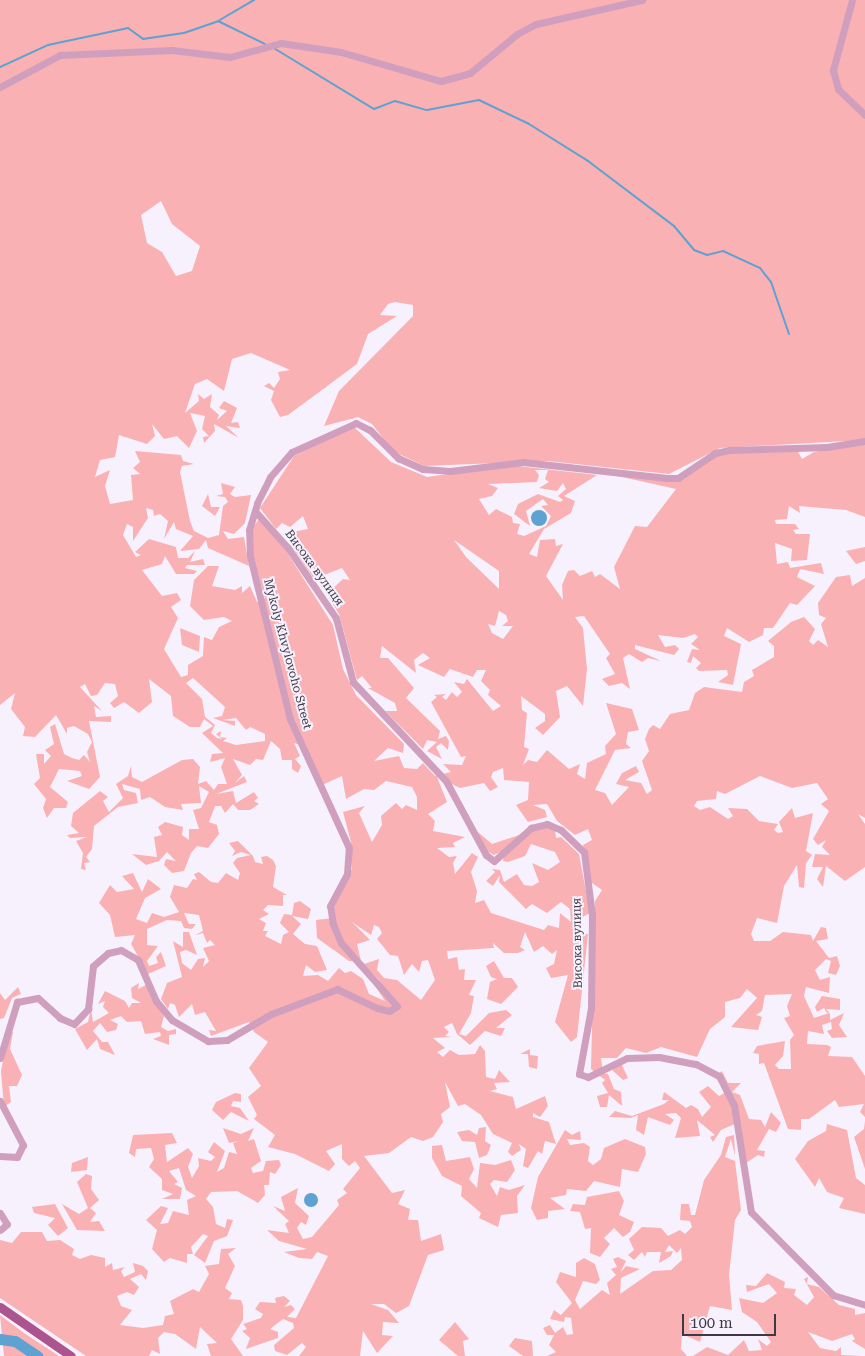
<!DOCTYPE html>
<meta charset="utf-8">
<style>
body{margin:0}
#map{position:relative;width:865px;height:1356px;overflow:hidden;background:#f7f1fe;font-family:"Roboto Serif",serif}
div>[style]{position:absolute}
.green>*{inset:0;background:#fab1b4}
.water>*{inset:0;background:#5fa1d0}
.round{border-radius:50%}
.stream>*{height:2px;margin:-1px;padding:0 1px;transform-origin:1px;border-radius:1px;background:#5fa1d0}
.river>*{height:11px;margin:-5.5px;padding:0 5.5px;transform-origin:5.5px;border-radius:5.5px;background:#5fa1d0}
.minor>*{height:7px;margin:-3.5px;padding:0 3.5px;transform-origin:3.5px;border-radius:3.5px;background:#d09fbd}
.major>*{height:9px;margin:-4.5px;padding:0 4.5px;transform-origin:4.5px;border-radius:4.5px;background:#ab548e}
span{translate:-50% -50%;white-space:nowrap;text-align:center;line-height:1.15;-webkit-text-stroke:4px #f7f1fe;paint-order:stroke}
.street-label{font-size:12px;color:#3f3946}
.scale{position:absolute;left:682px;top:1314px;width:94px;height:22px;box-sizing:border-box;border:2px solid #3f3946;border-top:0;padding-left:6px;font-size:15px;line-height:18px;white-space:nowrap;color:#3f3946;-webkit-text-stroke:4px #f7f1fe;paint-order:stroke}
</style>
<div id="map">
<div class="green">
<i style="clip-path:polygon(evenodd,0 0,865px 0,865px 440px,720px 448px,669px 474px,548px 461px,424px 466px,393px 451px,372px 424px,358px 417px,324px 426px,339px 391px,413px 316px,413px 305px,395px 302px,388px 304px,380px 315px,397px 316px,368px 334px,357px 364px,288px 415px,280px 417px,271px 400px,274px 391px,264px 386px,269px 383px,274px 388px,280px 379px,278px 372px,290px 370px,251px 353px,232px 359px,224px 391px,207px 379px,195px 384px,185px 413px,199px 401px,198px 394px,204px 399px,212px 394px,210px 407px,219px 415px,217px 420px,227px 411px,219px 408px,224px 401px,237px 408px,231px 423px,238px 422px,240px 428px,226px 426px,239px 438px,214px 424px,215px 431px,204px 443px,203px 437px,209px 436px,202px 429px,205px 416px,190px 413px,197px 431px,189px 448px,177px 436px,164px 439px,152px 424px,155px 436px,147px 444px,119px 435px,115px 457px,100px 460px,95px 477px,110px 470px,105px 486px,110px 504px,133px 500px,131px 475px,140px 474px,133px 468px,140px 462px,135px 451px,181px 455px,183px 461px,194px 464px,182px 466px,180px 472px,190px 521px,194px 531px,208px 538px,219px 535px,223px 506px,228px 502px,225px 497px,216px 496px,223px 494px,221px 483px,235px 487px,230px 494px,235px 497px,251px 495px,245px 523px,234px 534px,223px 531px,228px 539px,244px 537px,249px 566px,208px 548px,206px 540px,199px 549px,180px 551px,193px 536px,176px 529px,174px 522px,164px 539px,168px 521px,160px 514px,154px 516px,153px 510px,146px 508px,148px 518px,133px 541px,133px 527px,127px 524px,123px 535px,136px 557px,141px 555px,135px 552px,149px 539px,176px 547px,178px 558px,188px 558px,195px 551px,190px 562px,203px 559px,205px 565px,187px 565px,185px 568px,197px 571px,194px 574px,176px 574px,165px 556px,162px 564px,142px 570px,162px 596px,177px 593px,181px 600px,171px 607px,178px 618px,164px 649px,181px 677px,188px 675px,188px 665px,203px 656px,204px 637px,212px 640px,219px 627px,232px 621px,224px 617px,204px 620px,190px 606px,194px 580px,208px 566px,219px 566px,212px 586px,235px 590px,242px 586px,242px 593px,250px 586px,257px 602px,265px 598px,251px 551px,251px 530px,259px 519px,286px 551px,333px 625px,343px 669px,356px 695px,404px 744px,403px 753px,388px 748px,374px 761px,399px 756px,404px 768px,417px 769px,423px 763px,435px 776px,451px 772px,443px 764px,462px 765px,466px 756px,461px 757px,431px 702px,437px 697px,434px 695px,446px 694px,442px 697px,446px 700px,452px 692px,457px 697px,462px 692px,454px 682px,464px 684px,467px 679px,493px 711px,501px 706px,488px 695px,490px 690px,481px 681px,486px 670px,477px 670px,473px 677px,450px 669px,444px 677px,418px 665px,430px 658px,423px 653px,414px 660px,416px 673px,382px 646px,380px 658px,388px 658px,414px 688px,406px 698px,440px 731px,438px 739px,446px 736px,449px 741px,448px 750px,441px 743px,436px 747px,442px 759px,427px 751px,437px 742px,427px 740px,423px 749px,385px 711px,397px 711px,395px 703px,368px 688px,372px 688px,362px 676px,357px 680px,339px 614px,327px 594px,343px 579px,350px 580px,342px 568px,314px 579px,289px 542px,296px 539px,292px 532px,308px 529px,303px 516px,290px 527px,282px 523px,276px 529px,260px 508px,294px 456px,354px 427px,391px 462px,427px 477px,509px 465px,597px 475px,564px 496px,575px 501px,571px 513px,544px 529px,529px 554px,537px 557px,540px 540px,555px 539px,556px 546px,563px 544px,546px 576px,563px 600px,562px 585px,568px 571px,574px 570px,580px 576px,592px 571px,595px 577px,600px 574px,620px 589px,614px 567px,635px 526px,647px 527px,676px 489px,613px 475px,670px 480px,715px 453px,797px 450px,802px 459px,814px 452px,865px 443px,865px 517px,846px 510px,799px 506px,800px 513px,789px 506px,787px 519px,775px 520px,776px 524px,795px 524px,799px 529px,793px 530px,796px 534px,810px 534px,807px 560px,791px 561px,792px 549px,775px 543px,777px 564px,788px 562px,790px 568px,821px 563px,824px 574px,800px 569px,797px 577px,815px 586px,797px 605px,790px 603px,773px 628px,764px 628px,763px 635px,749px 642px,727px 628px,724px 636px,741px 644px,733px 685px,718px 682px,728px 675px,727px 670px,699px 671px,696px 668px,701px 663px,693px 656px,691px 663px,687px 662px,692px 649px,700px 650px,691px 644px,698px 637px,695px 634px,683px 638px,658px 635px,665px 647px,675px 645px,679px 649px,674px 655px,635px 645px,635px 649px,661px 661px,648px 658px,642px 662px,629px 654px,623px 658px,630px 689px,622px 683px,609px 686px,602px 679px,615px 674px,606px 658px,610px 654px,584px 616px,575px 617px,583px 628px,587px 669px,583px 706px,567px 686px,556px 691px,560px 717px,543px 735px,535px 728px,545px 721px,545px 714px,521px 696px,522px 710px,527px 713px,524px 747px,529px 749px,523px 765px,528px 760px,537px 762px,547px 750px,569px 769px,580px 764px,577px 774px,585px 779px,587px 763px,606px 754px,605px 746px,616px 734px,606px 703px,632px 709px,639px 730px,628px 732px,626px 744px,631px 748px,615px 750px,595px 790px,605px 793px,612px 805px,629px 787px,616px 784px,622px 773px,636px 766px,639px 772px,625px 780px,641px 783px,647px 794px,652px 790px,642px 761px,649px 751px,645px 739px,649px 729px,653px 725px,660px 729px,670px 714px,689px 710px,695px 693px,704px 687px,742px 692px,744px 682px,754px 676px,752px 670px,774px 657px,774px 646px,768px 641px,791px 622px,804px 617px,815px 629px,809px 641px,813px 645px,818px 640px,828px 647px,821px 624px,826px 618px,819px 615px,818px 603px,836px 577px,850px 575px,852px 586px,865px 578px,865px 818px,858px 814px,865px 824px,865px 867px,845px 881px,826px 866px,823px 887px,817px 879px,823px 867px,812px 867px,815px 854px,830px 855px,822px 847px,826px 840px,818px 845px,813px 839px,829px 811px,821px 804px,828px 799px,817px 783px,792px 788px,760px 776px,725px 794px,717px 791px,716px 799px,697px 801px,694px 806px,700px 810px,710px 807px,728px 819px,733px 816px,728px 808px,747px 809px,759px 821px,778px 824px,774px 830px,778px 833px,783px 832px,779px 822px,792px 808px,795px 818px,813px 813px,806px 851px,812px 855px,806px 863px,804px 888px,799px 887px,797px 865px,784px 886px,777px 923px,757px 918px,751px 934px,754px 941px,770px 941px,783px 932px,811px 935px,813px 941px,821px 927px,826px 928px,828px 939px,816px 941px,829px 958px,837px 956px,840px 966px,836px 975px,828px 973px,831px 961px,826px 959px,815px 970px,820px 980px,830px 977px,829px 993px,806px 987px,804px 996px,814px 1018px,829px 1013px,827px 1013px,824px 1008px,817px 1012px,815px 1007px,822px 996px,840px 999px,840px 1010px,826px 1009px,830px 1014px,830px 1020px,844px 1013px,839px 1025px,847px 1037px,832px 1038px,827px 1031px,832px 1029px,831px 1022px,822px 1025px,824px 1034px,808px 1031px,807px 1044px,827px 1045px,831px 1047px,828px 1056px,852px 1057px,865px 1076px,865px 1117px,860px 1112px,864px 1104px,839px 1107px,835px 1100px,809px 1119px,801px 1119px,801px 1130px,788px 1129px,764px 1063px,759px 1064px,759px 1054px,753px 1053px,757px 1046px,785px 1041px,783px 1056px,775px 1065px,779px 1069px,791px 1069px,790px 1040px,794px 1035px,784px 1018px,790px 1016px,787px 1006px,792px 994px,765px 995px,762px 1011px,756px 1015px,762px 1017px,758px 1030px,731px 1027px,757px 998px,747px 989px,740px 998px,725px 1002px,725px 1017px,710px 1029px,697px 1057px,661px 1047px,646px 1053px,626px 1048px,617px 1058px,601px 1058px,603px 1073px,608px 1074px,614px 1089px,621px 1092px,622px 1106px,609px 1095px,607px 1107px,600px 1107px,597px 1096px,608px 1093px,602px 1083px,605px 1080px,591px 1069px,595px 901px,602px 890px,589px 881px,583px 845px,592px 840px,588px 829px,575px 835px,557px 821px,547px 804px,533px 805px,545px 810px,547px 817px,528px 822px,516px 805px,528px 800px,529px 782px,504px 780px,503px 768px,493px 772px,491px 777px,498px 787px,490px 791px,484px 783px,460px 788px,437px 777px,447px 802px,428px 814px,435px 821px,433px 831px,465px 837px,453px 843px,455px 847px,437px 848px,449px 857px,457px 856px,453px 863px,455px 874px,472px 853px,478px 857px,471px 872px,477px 891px,475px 903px,484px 900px,491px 913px,544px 930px,548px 925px,559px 928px,560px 913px,571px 922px,570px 909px,561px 902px,547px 913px,532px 904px,526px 909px,499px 882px,500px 875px,493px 886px,486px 881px,495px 872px,492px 869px,500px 870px,504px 882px,517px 874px,524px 885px,532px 886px,539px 882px,532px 863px,548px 870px,560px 862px,555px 852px,531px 844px,525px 856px,508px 862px,503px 861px,505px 850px,494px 855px,485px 850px,478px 832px,492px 844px,544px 827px,555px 829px,556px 838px,561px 837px,579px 854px,590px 913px,575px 921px,579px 933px,588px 934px,577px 1037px,571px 1042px,555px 1022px,568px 975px,551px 978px,546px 968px,554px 964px,557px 950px,552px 954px,543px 946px,534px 952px,525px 932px,520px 947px,525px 950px,518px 953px,504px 953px,493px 943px,494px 948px,447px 951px,448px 959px,457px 957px,459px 970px,465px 969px,464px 980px,476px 980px,469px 995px,474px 996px,471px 1013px,459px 1034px,466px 1036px,489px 1013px,506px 1010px,512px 1015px,496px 1028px,505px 1028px,501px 1036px,485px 1031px,470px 1045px,457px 1034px,452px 1023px,444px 1027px,449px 1032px,445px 1036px,452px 1037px,433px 1038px,445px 1048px,437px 1052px,443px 1057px,450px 1050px,459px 1055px,475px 1054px,480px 1045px,485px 1051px,486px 1077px,495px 1079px,499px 1070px,510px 1082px,494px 1083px,497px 1089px,490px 1091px,513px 1097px,516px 1109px,545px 1096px,548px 1106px,540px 1117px,533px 1113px,533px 1117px,549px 1122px,556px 1144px,545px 1141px,542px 1154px,538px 1151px,528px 1168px,523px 1166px,526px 1149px,519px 1144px,521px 1150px,512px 1156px,508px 1152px,512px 1143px,493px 1134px,481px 1115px,465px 1104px,458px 1106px,445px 1082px,450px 1107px,441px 1114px,443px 1122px,433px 1137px,423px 1141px,411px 1137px,389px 1153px,364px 1156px,392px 1193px,405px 1190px,398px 1204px,410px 1209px,408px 1220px,418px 1220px,421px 1241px,441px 1234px,444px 1250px,428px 1255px,409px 1306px,396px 1313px,384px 1304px,371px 1304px,388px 1310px,399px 1323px,383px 1322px,382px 1335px,393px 1336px,377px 1353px,363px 1331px,360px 1356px,299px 1356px,306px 1347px,302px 1343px,287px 1355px,275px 1351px,274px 1345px,294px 1328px,293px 1323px,283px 1319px,270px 1329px,278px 1332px,278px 1338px,246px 1349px,250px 1338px,242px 1331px,247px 1329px,243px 1324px,261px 1318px,263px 1314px,255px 1309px,260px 1302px,276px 1303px,275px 1298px,284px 1296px,290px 1301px,284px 1307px,291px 1305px,295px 1309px,287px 1317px,296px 1318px,328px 1256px,317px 1252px,312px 1259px,299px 1258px,284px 1252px,307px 1249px,279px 1241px,267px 1230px,289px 1233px,285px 1224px,289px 1221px,273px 1206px,285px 1211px,281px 1197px,298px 1188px,295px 1203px,309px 1216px,306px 1225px,301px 1222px,297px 1228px,303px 1239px,312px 1237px,339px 1205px,337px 1200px,347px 1193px,343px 1189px,360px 1168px,355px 1161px,349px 1166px,342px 1159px,342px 1144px,326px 1151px,335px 1164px,329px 1171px,295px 1154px,268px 1147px,275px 1135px,254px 1119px,257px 1115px,248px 1097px,261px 1086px,249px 1068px,268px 1042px,254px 1032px,249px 1022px,211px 1036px,209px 1030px,216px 1031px,205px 1012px,195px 1015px,192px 1004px,179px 1017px,175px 1005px,170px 1003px,168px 1009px,161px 999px,167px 983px,182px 977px,173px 941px,183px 947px,183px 932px,189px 932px,197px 955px,186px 950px,180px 952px,182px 963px,191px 970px,198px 959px,205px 958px,203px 967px,209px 961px,203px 948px,215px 945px,210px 940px,207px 943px,203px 933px,195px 935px,203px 931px,199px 915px,184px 913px,189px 924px,196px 924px,192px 929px,184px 928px,181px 921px,167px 920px,147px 929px,147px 945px,158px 946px,147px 961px,149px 966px,158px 963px,156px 957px,161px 952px,166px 966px,148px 974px,131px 944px,135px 935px,115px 937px,110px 915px,99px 903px,110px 885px,117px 892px,134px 889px,122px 876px,133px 873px,142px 892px,148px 879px,161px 889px,145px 898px,136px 919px,147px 923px,152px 913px,164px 917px,179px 912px,170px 897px,174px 885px,187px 888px,193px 879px,197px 880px,194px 874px,199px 872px,211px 882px,218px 883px,226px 873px,238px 880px,240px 873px,233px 863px,237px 858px,251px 855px,241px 852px,232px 856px,235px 851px,229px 843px,238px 841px,253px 856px,255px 862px,263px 864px,261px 857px,267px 856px,273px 860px,276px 866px,273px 887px,287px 895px,283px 895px,283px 906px,268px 905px,263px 910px,269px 914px,259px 919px,266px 923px,263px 931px,268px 931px,265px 936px,281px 944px,283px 935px,289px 932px,280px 923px,284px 914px,292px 915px,294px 903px,300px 901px,311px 909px,308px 919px,292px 916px,301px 924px,293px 934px,305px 944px,317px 946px,327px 970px,315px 972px,306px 965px,303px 976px,318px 975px,328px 981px,339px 968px,345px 973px,351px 971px,363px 979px,369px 994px,385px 1001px,369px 977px,380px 981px,364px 964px,379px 959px,377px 970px,384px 978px,397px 980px,421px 1000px,435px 980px,428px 960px,422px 961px,419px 972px,412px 964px,404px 975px,398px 956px,390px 955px,377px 939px,382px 933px,379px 927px,374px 925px,371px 935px,352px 922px,370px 940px,357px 944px,361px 961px,349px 961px,317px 938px,316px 920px,333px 918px,335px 901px,352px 869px,351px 842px,343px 812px,365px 806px,359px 813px,372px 842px,382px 825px,381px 816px,396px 803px,402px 809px,406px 805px,417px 810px,417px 797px,412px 787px,386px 781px,374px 790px,364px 789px,346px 799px,342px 776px,320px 786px,300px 745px,294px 743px,300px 756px,295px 759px,301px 766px,298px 773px,292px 769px,292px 760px,282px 760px,280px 749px,271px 741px,263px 760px,256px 759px,250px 765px,233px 759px,242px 775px,235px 783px,244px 776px,247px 782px,216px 794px,233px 791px,236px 803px,254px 792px,258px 798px,254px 801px,259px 804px,250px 810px,238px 810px,233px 804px,225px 813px,221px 806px,215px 806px,209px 822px,217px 825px,219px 834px,208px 848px,197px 846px,191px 853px,184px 871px,172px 873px,164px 865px,166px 859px,176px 861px,167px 852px,159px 861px,146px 865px,132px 854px,157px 857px,154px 837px,162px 835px,158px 827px,165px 822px,183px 827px,182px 835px,189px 840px,189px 829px,199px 829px,193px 810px,201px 808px,209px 792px,199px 786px,201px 803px,181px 804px,183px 810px,165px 807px,150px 797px,141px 800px,140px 789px,122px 784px,124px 790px,136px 793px,138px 803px,118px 807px,94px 826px,92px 849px,86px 857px,90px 862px,84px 863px,86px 870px,81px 869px,83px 853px,76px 841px,87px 837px,70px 838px,67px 835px,79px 833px,71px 826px,73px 813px,100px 791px,108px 797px,103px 801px,109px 812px,123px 798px,116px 784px,128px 776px,131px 766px,132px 777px,142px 782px,182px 760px,193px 759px,200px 767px,198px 784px,206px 781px,214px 790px,218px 784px,227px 784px,221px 767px,225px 758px,210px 762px,212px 754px,223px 753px,202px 733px,213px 726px,204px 719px,200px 727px,190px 727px,173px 716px,171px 696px,149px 679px,152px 702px,139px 713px,124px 702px,114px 708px,110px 703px,118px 696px,115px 684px,105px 683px,97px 695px,91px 696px,85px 684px,80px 687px,102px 711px,94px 706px,96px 717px,111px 716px,111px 722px,89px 721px,100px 777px,89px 789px,67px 781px,82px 776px,80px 771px,59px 769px,50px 787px,68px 802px,66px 808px,54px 808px,47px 818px,43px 808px,46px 799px,34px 784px,40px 778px,36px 754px,44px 754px,44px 764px,51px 756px,45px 750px,54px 744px,50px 727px,55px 724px,64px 754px,72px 758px,79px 760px,84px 755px,90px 762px,87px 752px,92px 742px,88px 734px,74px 726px,67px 728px,67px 734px,56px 715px,35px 737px,23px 736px,25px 727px,11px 709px,15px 693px,0 705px,0 0,161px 201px,172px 224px,200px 246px,192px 271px,176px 276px,162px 252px,147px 243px,141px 215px,161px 201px,0 0,535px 470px,548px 470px,545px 479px,549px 482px,539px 488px,557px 491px,563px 483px,566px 489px,558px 496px,563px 500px,560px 502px,538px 494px,518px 504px,514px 514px,530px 526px,526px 511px,543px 499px,548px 505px,541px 506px,551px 516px,546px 526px,524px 536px,517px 534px,520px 524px,513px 523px,512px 517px,496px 509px,489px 515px,479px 499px,492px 496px,498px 488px,488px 484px,537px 482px,539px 475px,535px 470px,0 0,454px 540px,499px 571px,499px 589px,466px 557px,454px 540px,0 0,499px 611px,506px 615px,508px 621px,502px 626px,513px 626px,503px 639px,492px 633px,488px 624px,495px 626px,499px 611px,0 0,193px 678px,225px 707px,222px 716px,213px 718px,235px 726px,235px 721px,222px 720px,236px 718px,246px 730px,250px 727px,265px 734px,265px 741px,236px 745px,223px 741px,227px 738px,220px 737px,221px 731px,216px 734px,222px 739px,217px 738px,211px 733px,215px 725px,205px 717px,202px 699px,186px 683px,193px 678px)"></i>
<i style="clip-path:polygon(208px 494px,211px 507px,220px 507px,215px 516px,202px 506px)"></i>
<i style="clip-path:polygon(865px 547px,865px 561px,856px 564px,846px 551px)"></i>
<i style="clip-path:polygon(180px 628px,200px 636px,199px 652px,182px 645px)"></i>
<i style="clip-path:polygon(494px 961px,504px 978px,512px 978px,518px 987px,501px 1004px,487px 999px,490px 982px,497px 979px,491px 977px,486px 966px)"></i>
<i style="clip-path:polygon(139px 983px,138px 989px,146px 985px,164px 1016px,161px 1027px,168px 1031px,176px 1029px,176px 1034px,169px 1035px,169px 1045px,153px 1039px,161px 1036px,160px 1032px,145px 1034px,141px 1021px,127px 1022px,121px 1016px,110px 1020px,118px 1024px,116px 1030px,107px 1032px,100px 1023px,93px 1031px,102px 1042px,108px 1042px,115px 1055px,100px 1049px,97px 1039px,87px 1050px,75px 1029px,88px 1022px,91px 1009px,93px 1022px,109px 1013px,103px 1007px,105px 1001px,98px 1004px,105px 991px,125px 1001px,129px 1008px,132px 1003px,141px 1003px,132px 998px,131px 988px)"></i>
<i style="clip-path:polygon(18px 987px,21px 994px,12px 998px,4px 1018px,0 1019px,0 993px,5px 1000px)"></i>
<i style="clip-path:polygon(9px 1031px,13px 1032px,10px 1049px,22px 1075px,17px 1086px,9px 1086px,11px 1102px,4px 1107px,1px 1071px)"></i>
<i style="clip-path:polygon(530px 1049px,530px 1055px,538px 1056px,537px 1069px,529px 1067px,528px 1054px,520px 1054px)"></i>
<i style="clip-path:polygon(621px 1063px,628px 1078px,623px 1080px,612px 1070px)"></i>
<i style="clip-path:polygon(722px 1071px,728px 1083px,741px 1083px,732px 1092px,740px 1095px,749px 1119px,761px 1120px,765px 1127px,771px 1112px,781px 1123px,776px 1132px,769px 1129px,757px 1150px,765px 1151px,764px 1157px,758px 1155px,743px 1165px,737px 1123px,721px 1130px,713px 1142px,710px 1137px,715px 1135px,697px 1120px,700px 1136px,675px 1138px,681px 1118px,676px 1113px,665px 1114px,674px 1120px,670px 1125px,648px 1117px,644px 1135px,636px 1130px,638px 1115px,631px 1118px,609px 1117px,615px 1111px,632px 1116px,664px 1104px,669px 1100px,662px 1100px,664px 1092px,686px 1108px,691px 1105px,698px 1109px,702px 1117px,711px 1107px,699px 1092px,708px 1086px,719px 1096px,728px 1091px,718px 1074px)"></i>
<i style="clip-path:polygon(235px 1093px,241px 1094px,241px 1102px,233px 1101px,231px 1106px,240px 1108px,249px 1121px,231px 1112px,223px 1120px,212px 1110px,216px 1102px)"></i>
<i style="clip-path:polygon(865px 1121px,865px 1169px,854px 1137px,864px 1129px)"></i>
<i style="clip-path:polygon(827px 1124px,847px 1130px,856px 1178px,865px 1185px,865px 1214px,839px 1208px,844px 1198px,827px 1192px,819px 1178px,815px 1187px,795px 1159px,808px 1141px,826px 1131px)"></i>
<i style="clip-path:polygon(486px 1127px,485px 1141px,491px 1145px,487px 1155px,479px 1158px,475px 1142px,462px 1141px,457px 1132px,469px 1130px,477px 1135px,479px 1128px)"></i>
<i style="clip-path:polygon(223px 1128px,241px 1134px,254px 1128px,248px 1141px,254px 1139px,261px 1161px,251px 1168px,253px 1173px,263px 1171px,266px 1161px,279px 1160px,281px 1165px,275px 1174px,270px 1172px,269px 1185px,264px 1185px,265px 1195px,258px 1203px,237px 1191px,211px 1192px,206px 1199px,213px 1207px,216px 1224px,225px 1228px,227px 1219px,233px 1220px,227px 1236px,214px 1241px,205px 1263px,194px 1255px,208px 1236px,203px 1234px,191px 1247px,193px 1254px,187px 1254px,187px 1263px,170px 1258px,164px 1262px,152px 1249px,157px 1230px,146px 1220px,161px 1206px,168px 1208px,160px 1224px,168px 1223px,173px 1211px,189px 1215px,187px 1200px,196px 1196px,186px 1190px,179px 1168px,169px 1171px,178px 1182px,174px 1184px,182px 1188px,180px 1199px,162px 1199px,173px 1194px,162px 1190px,162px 1179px,149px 1167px,154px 1159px,151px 1148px,136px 1149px,135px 1157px,129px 1153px,133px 1135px,172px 1133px,177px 1143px,165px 1145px,167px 1162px,188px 1148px,193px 1154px,188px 1167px,192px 1178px,199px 1166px,198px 1158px,211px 1161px,215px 1157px,208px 1152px,214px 1142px,225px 1151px,217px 1172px,224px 1168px,229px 1152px,237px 1154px,233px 1143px,239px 1141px,229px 1143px)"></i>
<i style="clip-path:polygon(565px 1130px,572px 1135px,580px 1131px,581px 1140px,567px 1139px,570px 1145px,584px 1143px,590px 1147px,588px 1161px,593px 1165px,601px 1159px,604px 1148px,625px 1139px,645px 1147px,646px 1154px,638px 1172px,622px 1169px,620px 1187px,594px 1181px,586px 1191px,567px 1189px,566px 1195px,550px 1198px,565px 1209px,548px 1211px,548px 1218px,537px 1220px,531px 1208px,538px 1177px)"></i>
<i style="clip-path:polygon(734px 1135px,735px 1156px,731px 1139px,725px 1157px,735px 1161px,741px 1210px,735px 1220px,729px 1275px,732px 1310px,710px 1306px,700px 1342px,682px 1334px,681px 1349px,687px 1356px,547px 1356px,556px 1352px,549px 1345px,554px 1335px,547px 1335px,543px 1328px,550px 1325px,555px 1333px,563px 1327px,567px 1335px,573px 1334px,571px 1318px,565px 1317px,564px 1322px,550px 1319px,554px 1310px,561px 1315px,572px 1303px,556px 1282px,560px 1272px,576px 1277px,576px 1263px,584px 1258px,595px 1264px,600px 1280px,596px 1284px,583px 1281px,575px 1300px,580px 1309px,602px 1290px,610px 1295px,607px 1283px,616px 1275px,611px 1269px,617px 1267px,613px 1259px,618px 1257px,626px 1261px,620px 1273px,626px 1266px,640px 1269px,621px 1278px,620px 1294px,653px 1271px,671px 1270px,682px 1260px,681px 1248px,677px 1253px,669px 1245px,665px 1252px,673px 1251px,671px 1256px,659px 1263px,661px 1252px,647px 1252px,645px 1257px,642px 1252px,634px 1260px,628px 1255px,634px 1250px,629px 1239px,642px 1227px,661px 1228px,668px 1236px,680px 1230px,685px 1234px,692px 1227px,690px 1221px,680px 1220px,681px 1204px,689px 1204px,691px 1215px,695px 1215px,704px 1180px,721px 1155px,726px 1137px)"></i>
<i style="clip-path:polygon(442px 1145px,446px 1161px,470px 1157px,474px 1169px,469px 1179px,477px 1188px,480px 1163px,495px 1165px,511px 1160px,515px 1170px,507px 1182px,494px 1180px,490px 1184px,497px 1196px,500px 1187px,509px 1190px,525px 1185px,517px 1196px,518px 1213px,501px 1215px,498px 1227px,479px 1218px,481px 1213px,461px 1196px,462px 1186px,442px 1176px,432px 1158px,432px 1146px)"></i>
<i style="clip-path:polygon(88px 1157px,87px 1170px,71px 1172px,72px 1163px)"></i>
<i style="clip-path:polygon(86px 1174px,92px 1176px,91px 1189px,99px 1200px,90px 1208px,96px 1213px,90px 1222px,99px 1221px,105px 1231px,77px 1230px,62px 1204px,79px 1214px,88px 1208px,77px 1182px)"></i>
<i style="clip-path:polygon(619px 1191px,624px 1201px,619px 1215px,634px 1222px,630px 1232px,623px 1237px,614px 1228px,604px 1238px,610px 1244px,600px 1257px,590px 1253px,591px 1228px,585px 1229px,580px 1212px,570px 1211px,573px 1204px,585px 1205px,587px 1197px)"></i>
<i style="clip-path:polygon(55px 1204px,68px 1228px,58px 1236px,48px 1225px,55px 1218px,34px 1213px,32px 1207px)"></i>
<i style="clip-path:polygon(21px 1232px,42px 1232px,47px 1241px,60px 1240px,74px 1249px,72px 1255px,80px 1259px,91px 1255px,105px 1258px,105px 1267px,112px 1263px,113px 1270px,125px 1267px,121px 1271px,124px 1277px,135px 1272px,133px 1263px,143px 1266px,148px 1271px,146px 1280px,141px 1274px,130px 1279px,139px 1287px,134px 1295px,127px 1292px,117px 1296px,121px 1306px,132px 1310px,120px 1325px,143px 1328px,163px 1325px,165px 1316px,174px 1314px,170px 1301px,193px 1289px,199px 1292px,209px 1274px,205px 1266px,219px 1264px,221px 1249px,236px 1248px,228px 1254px,235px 1266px,225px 1288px,232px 1293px,229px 1299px,241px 1300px,243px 1306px,243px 1320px,231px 1339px,243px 1356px,211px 1356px,207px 1344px,217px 1343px,200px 1327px,196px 1349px,175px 1334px,164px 1332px,158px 1338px,160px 1354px,152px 1350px,149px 1356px,86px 1356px,0 1298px,0 1240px,12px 1243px)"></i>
<i style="clip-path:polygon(767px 1273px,785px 1282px,784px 1288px,796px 1289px,794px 1295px,807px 1305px,814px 1297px,804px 1279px,808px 1277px,807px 1284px,819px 1287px,839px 1305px,855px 1309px,855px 1315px,865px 1313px,865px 1349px,852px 1341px,855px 1339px,852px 1334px,832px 1341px,808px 1332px,820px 1348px,836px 1351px,841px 1347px,841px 1355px,863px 1356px,693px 1356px,707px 1347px,728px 1355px,744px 1340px,749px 1351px,762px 1350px,758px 1339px,767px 1346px,771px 1342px,757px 1322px,742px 1312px,739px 1298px,763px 1303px,777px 1293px,769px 1284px,747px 1292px,746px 1285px,756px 1286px)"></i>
<i style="clip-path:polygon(0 1315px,24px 1333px,59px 1356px,4px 1356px)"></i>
<i style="clip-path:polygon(455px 1322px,469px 1339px,463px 1341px,465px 1356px,458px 1356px,439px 1340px)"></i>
<i style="clip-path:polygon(515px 1338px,532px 1341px,533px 1356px,523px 1356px,509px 1346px)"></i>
</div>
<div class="water">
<i class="round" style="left:531px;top:510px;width:16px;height:16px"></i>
<i class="round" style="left:304px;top:1193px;width:14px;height:14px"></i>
</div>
<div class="stream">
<i style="left:218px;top:21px;width:52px;rotate:26.1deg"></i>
<i style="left:272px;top:47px;width:119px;rotate:31.3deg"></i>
<i style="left:374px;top:109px;width:22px;rotate:-21deg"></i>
<i style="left:395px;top:101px;width:33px;rotate:16deg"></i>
<i style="left:427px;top:110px;width:53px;rotate:-10.9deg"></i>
<i style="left:479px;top:100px;width:55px;rotate:25.6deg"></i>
<i style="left:529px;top:124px;width:70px;rotate:32.1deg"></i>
<i style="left:588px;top:161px;width:108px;rotate:37.1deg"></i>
<i style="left:674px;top:226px;width:31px;rotate:50deg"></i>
<i style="left:694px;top:250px;width:14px;rotate:21deg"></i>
<i style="left:707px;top:255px;width:16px;rotate:-14deg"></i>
<i style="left:723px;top:251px;width:41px;rotate:24.7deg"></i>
<i style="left:760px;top:268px;width:18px;rotate:52deg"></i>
<i style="left:771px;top:282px;width:55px;rotate:70.9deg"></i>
<i style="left:0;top:67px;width:53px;rotate:-24.6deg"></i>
<i style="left:48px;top:45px;width:82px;rotate:-12deg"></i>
<i style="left:128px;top:28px;width:19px;rotate:36deg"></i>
<i style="left:143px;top:39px;width:41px;rotate:-8.3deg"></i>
<i style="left:184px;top:33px;width:36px;rotate:-19deg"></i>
<i style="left:218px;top:21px;width:42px;rotate:-30.3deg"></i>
</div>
<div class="river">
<i style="left:0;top:1339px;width:15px;rotate:8deg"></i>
<i style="left:15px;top:1341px;width:27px;rotate:34deg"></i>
</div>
<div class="minor">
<i style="left:852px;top:0;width:73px;rotate:105.2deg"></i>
<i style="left:833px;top:70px;width:20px;rotate:75deg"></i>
<i style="left:838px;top:89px;width:37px;rotate:44deg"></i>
<i style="left:0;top:87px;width:68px;rotate:-28.1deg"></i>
<i style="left:60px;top:55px;width:112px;rotate:-2.6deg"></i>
<i style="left:172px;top:50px;width:58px;rotate:6.9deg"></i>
<i style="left:230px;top:57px;width:53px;rotate:-15.4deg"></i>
<i style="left:281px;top:43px;width:61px;rotate:8.5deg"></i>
<i style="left:341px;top:52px;width:104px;rotate:16.2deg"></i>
<i style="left:441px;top:81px;width:30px;rotate:-15deg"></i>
<i style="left:470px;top:73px;width:61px;rotate:-39.7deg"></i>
<i style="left:517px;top:34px;width:21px;rotate:-28deg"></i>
<i style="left:536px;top:24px;width:109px;rotate:-12.8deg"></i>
<i style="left:255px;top:511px;width:50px;rotate:48.3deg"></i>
<i style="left:288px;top:548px;width:85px;rotate:55.6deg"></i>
<i style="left:336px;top:618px;width:66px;rotate:75.1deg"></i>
<i style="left:353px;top:682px;width:136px;rotate:46.8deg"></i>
<i style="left:446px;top:781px;width:84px;rotate:61.6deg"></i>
<i style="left:486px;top:855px;width:10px;rotate:37deg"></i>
<i style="left:494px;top:861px;width:50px;rotate:-41.7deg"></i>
<i style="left:531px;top:828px;width:16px;rotate:-14deg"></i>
<i style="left:547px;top:824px;width:15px;rotate:23deg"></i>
<i style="left:561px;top:830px;width:32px;rotate:44deg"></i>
<i style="left:584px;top:852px;width:64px;rotate:82.8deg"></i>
<i style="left:592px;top:915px;width:93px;rotate:90.6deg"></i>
<i style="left:591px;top:1008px;width:67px;rotate:100.3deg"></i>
<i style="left:579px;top:1074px;width:9px;rotate:18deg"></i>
<i style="left:588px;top:1077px;width:43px;rotate:-26deg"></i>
<i style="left:627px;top:1058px;width:32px;rotate:-2deg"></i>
<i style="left:659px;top:1057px;width:38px;rotate:11deg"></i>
<i style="left:696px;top:1064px;width:26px;rotate:28deg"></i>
<i style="left:719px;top:1076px;width:33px;rotate:63deg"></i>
<i style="left:734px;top:1105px;width:108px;rotate:81deg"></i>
<i style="left:751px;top:1212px;width:117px;rotate:45.3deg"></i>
<i style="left:833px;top:1295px;width:34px;rotate:17deg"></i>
<i style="left:0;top:1058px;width:59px;rotate:-73.1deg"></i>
<i style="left:17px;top:1002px;width:21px;rotate:-11deg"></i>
<i style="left:38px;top:998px;width:30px;rotate:42deg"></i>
<i style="left:60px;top:1018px;width:15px;rotate:23deg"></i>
<i style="left:74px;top:1024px;width:21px;rotate:-47deg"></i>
<i style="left:88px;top:1009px;width:43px;rotate:-83.4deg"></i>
<i style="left:93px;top:966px;width:20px;rotate:-41deg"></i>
<i style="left:108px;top:953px;width:13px;rotate:-13deg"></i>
<i style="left:121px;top:950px;width:20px;rotate:30deg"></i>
<i style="left:138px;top:960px;width:45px;rotate:66.3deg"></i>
<i style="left:156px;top:1001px;width:25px;rotate:50deg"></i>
<i style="left:172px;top:1020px;width:42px;rotate:30.3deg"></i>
<i style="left:208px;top:1041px;width:19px;rotate:-3deg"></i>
<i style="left:227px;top:1040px;width:51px;rotate:-30.6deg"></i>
<i style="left:271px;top:1014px;width:71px;rotate:-20.7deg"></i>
<i style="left:337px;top:989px;width:44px;rotate:25.4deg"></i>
<i style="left:377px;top:1008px;width:12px;rotate:14deg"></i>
<i style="left:389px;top:1011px;width:9px;rotate:-32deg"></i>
<i style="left:397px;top:1006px;width:84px;rotate:-131.6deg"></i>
<i style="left:341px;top:943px;width:21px;rotate:-113deg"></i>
<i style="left:333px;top:924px;width:18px;rotate:-99deg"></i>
<i style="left:330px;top:906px;width:36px;rotate:-62deg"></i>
<i style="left:347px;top:874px;width:26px;rotate:-86deg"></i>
<i style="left:349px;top:848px;width:142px;rotate:-114.6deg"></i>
<i style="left:290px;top:719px;width:168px;rotate:-103.8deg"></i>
<i style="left:250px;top:556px;width:26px;rotate:-92deg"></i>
<i style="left:249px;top:530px;width:28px;rotate:-73deg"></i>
<i style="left:257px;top:503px;width:29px;rotate:-63deg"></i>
<i style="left:270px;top:477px;width:33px;rotate:-49deg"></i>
<i style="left:292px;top:452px;width:70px;rotate:-24.4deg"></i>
<i style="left:356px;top:423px;width:16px;rotate:27deg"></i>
<i style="left:370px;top:430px;width:40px;rotate:45deg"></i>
<i style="left:398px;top:458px;width:27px;rotate:24deg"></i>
<i style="left:423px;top:469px;width:27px;rotate:4deg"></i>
<i style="left:450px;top:471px;width:74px;rotate:-7deg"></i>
<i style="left:523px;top:462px;width:145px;rotate:6.3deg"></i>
<i style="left:667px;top:478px;width:11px"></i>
<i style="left:678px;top:478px;width:45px;rotate:-34deg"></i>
<i style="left:715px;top:453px;width:14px;rotate:-12deg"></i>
<i style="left:729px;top:450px;width:98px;rotate:-1.8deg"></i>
<i style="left:827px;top:447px;width:38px;rotate:-9deg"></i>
<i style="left:0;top:1101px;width:50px;rotate:62.4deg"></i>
<i style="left:23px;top:1145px;width:13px;rotate:117deg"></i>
<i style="left:17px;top:1157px;width:17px;rotate:-177deg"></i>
<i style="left:0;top:1213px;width:13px;rotate:58deg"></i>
<i style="left:7px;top:1224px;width:9px;rotate:139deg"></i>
</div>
<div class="major">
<i style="left:0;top:1307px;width:86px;rotate:34.6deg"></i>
</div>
<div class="street-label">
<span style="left:314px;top:568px;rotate:54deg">Висока вулиця</span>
<span style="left:287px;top:654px;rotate:75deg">Mykoly Khvylovoho Street</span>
<span style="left:578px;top:943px;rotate:-91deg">Висока вулиця</span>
</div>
<div class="scale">100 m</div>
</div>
